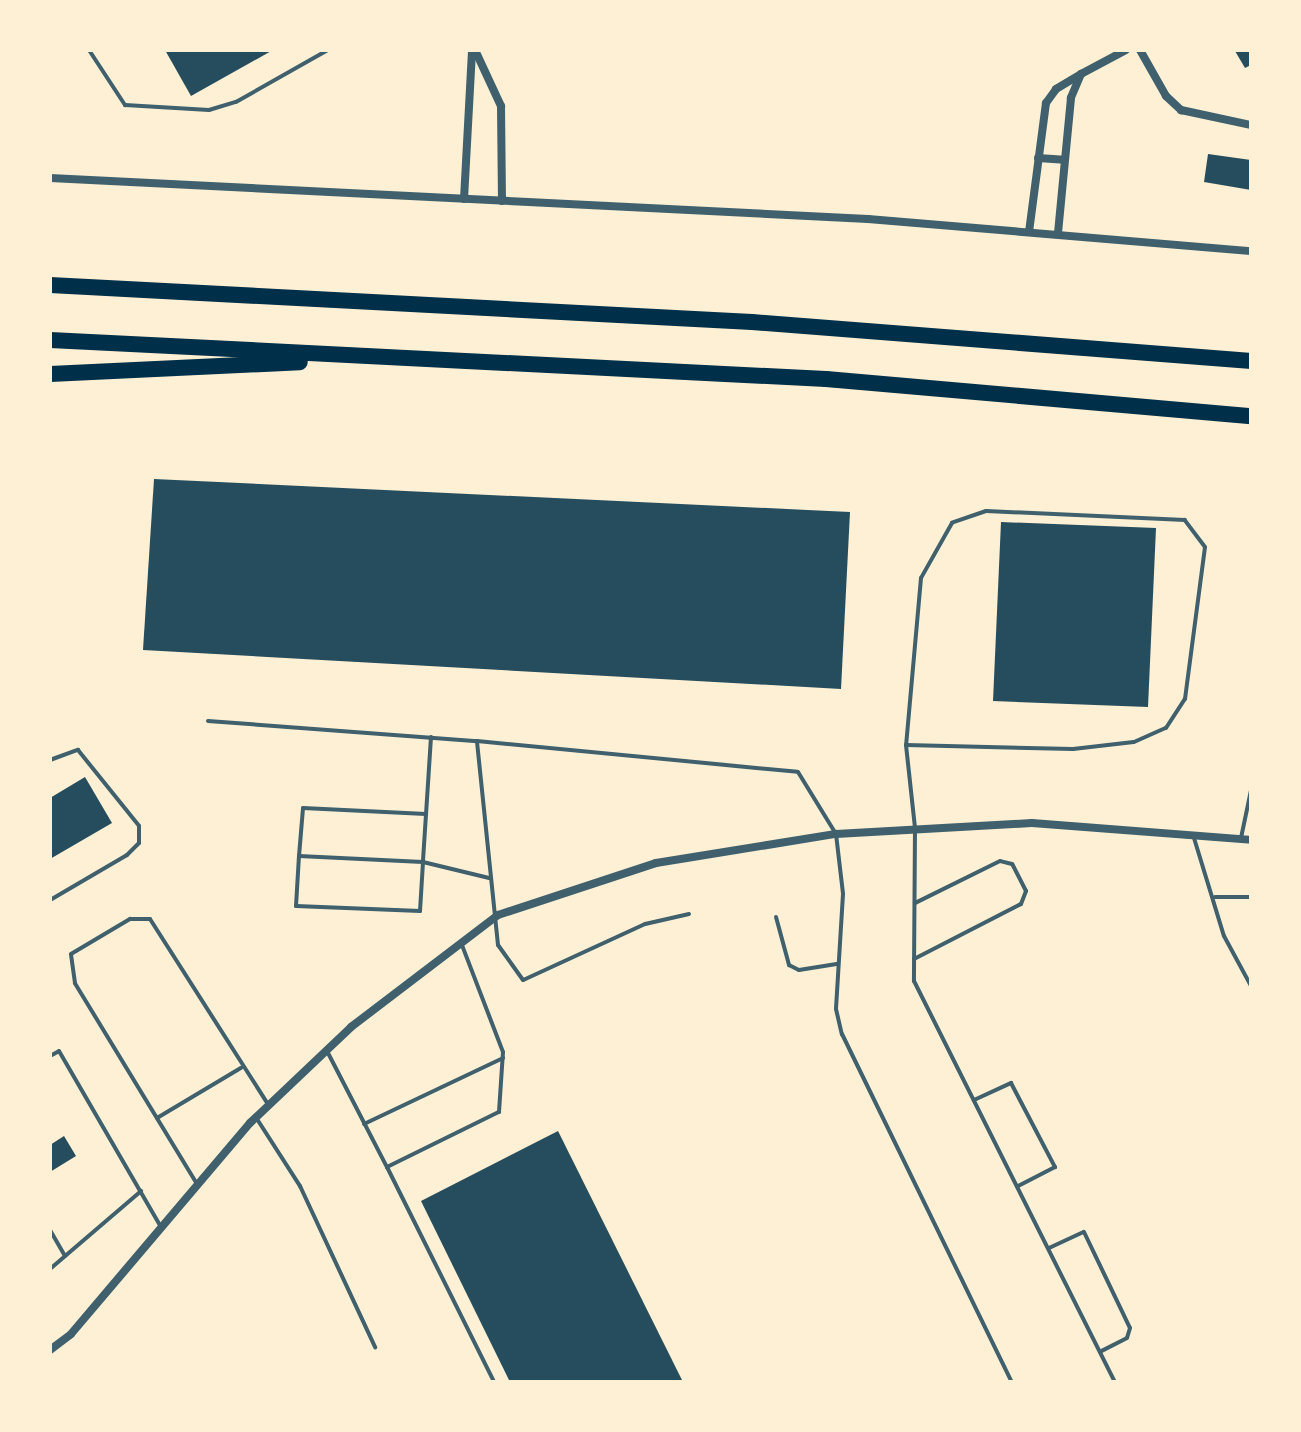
<!DOCTYPE html>
<style>
body{margin:0}
#map{position:relative;width:1301px;height:1432px;overflow:hidden;background:#fdf0d5;font-family:Signika,sans-serif}
div>[style]{position:absolute}
.building>*{inset:0;background:#264d5e}
.service>*{height:4px;margin:-2px;padding:0 2px;transform-origin:2px;border-radius:2px;background:#3f606c}
.minor>*{height:8px;margin:-4px;padding:0 4px;transform-origin:4px;border-radius:4px;background:#3f606c}
.motorway>*{height:16px;margin:-8px;padding:0 8px;transform-origin:8px;border-radius:8px;background:#003049}
span{translate:-50% -50%;white-space:nowrap;text-align:center;line-height:1.15;-webkit-text-stroke:6px #fdf0d5;paint-order:stroke}
.frame{position:absolute;inset:0;border:52px solid #fdf0d5;pointer-events:none}
</style>
<div id="map">
<div class="building">
<i style="clip-path:polygon(165px 50px,273px 50px,191px 96px)"></i>
<i style="clip-path:polygon(1251px 50px,1251px 65px,1245px 68px,1235px 51px)"></i>
<i style="clip-path:polygon(1208px 154px,1251px 160px,1251px 190px,1204px 182px)"></i>
<i style="clip-path:polygon(154px 479px,850px 512px,841px 689px,143px 650px)"></i>
<i style="clip-path:polygon(1001px 522px,1156px 528px,1148px 707px,993px 701px)"></i>
<i style="clip-path:polygon(85px 777px,112px 823px,50px 859px,50px 798px)"></i>
<i style="clip-path:polygon(558px 1131px,683px 1382px,510px 1382px,421px 1201px)"></i>
<i style="clip-path:polygon(64px 1136px,76px 1156px,50px 1172px,50px 1145px)"></i>
</div>
<div class="service">
<i style="left:89px;top:50px;width:66px;rotate:56.8deg"></i>
<i style="left:125px;top:105px;width:84px;rotate:3.4deg"></i>
<i style="left:209px;top:110px;width:28px;rotate:-17deg"></i>
<i style="left:236px;top:102px;width:106px;rotate:-29.5deg"></i>
<i style="left:208px;top:721px;width:270px;rotate:4.3deg"></i>
<i style="left:431px;top:737px;width:125px;rotate:93.7deg"></i>
<i style="left:423px;top:862px;width:68px;rotate:13.6deg"></i>
<i style="left:906px;top:745px;width:167px;rotate:1.4deg"></i>
<i style="left:1073px;top:749px;width:61px;rotate:-6.5deg"></i>
<i style="left:1134px;top:742px;width:35px;rotate:-24deg"></i>
<i style="left:1166px;top:728px;width:35px;rotate:-57deg"></i>
<i style="left:1185px;top:699px;width:153px;rotate:-82.5deg"></i>
<i style="left:1205px;top:547px;width:34px;rotate:-127deg"></i>
<i style="left:1185px;top:520px;width:199px;rotate:-177.4deg"></i>
<i style="left:986px;top:511px;width:36px;rotate:161deg"></i>
<i style="left:952px;top:523px;width:63px;rotate:119.4deg"></i>
<i style="left:921px;top:578px;width:168px;rotate:95.1deg"></i>
<i style="left:906px;top:745px;width:83px;rotate:83.8deg"></i>
<i style="left:915px;top:828px;width:153px;rotate:90.4deg"></i>
<i style="left:914px;top:981px;width:449px;rotate:63.4deg"></i>
<i style="left:50px;top:760px;width:30px;rotate:-20deg"></i>
<i style="left:78px;top:750px;width:97px;rotate:51.2deg"></i>
<i style="left:139px;top:826px;width:17px;rotate:90deg"></i>
<i style="left:139px;top:843px;width:17px;rotate:135deg"></i>
<i style="left:127px;top:855px;width:89px;rotate:149.7deg"></i>
<i style="left:1194px;top:838px;width:102px;rotate:73deg"></i>
<i style="left:1224px;top:936px;width:57px;rotate:61.6deg"></i>
<i style="left:1241px;top:838px;width:49px;rotate:-78.2deg"></i>
<i style="left:299px;top:856px;width:124px;rotate:2.8deg"></i>
<i style="left:423px;top:862px;width:49px;rotate:93.5deg"></i>
<i style="left:420px;top:911px;width:124px;rotate:-177.7deg"></i>
<i style="left:296px;top:906px;width:50px;rotate:-86.6deg"></i>
<i style="left:299px;top:856px;width:48px;rotate:-85.2deg"></i>
<i style="left:303px;top:808px;width:123px;rotate:2.8deg"></i>
<i style="left:1215px;top:897px;width:36px"></i>
<i style="left:689px;top:914px;width:45px;rotate:167.2deg"></i>
<i style="left:645px;top:924px;width:134px;rotate:155.3deg"></i>
<i style="left:523px;top:980px;width:43px;rotate:-125.5deg"></i>
<i style="left:498px;top:945px;width:205px;rotate:-95.9deg"></i>
<i style="left:477px;top:741px;width:322px;rotate:5.5deg"></i>
<i style="left:798px;top:772px;width:73px;rotate:58.5deg"></i>
<i style="left:836px;top:834px;width:60px;rotate:83.3deg"></i>
<i style="left:843px;top:894px;width:115px;rotate:93.5deg"></i>
<i style="left:836px;top:1009px;width:26px;rotate:77deg"></i>
<i style="left:842px;top:1034px;width:387px;rotate:64deg"></i>
<i style="left:776px;top:917px;width:50px;rotate:74.8deg"></i>
<i style="left:789px;top:965px;width:11px;rotate:27deg"></i>
<i style="left:799px;top:970px;width:38px;rotate:-9deg"></i>
<i style="left:914px;top:959px;width:120px;rotate:-27.2deg"></i>
<i style="left:1021px;top:904px;width:14px;rotate:-69deg"></i>
<i style="left:1026px;top:891px;width:30px;rotate:-117deg"></i>
<i style="left:1012px;top:864px;width:12px;rotate:-166deg"></i>
<i style="left:1000px;top:861px;width:95px;rotate:153.7deg"></i>
<i style="left:327px;top:1051px;width:131px;rotate:62.7deg"></i>
<i style="left:387px;top:1167px;width:125px;rotate:-26.2deg"></i>
<i style="left:499px;top:1112px;width:60px;rotate:-86.2deg"></i>
<i style="left:503px;top:1052px;width:115px;rotate:-111deg"></i>
<i style="left:50px;top:1056px;width:10px;rotate:-29deg"></i>
<i style="left:59px;top:1051px;width:201px;rotate:59.9deg"></i>
<i style="left:974px;top:1100px;width:41px;rotate:-24.7deg"></i>
<i style="left:1011px;top:1083px;width:95px;rotate:62.4deg"></i>
<i style="left:1055px;top:1167px;width:42px;rotate:152.8deg"></i>
<i style="left:157px;top:1118px;width:98px;rotate:-30.8deg"></i>
<i style="left:257px;top:1119px;width:80px;rotate:57.3deg"></i>
<i style="left:300px;top:1186px;width:178px;rotate:65deg"></i>
<i style="left:364px;top:1124px;width:154px;rotate:-25.4deg"></i>
<i style="left:387px;top:1167px;width:240px;rotate:63.5deg"></i>
<i style="left:197px;top:1184px;width:235px;rotate:-121.3deg"></i>
<i style="left:75px;top:983px;width:29px;rotate:-98deg"></i>
<i style="left:71px;top:954px;width:69px;rotate:-30.7deg"></i>
<i style="left:130px;top:919px;width:20px"></i>
<i style="left:150px;top:919px;width:218px;rotate:57.5deg"></i>
<i style="left:50px;top:1230px;width:30px;rotate:60deg"></i>
<i style="left:1049px;top:1248px;width:38px;rotate:-25deg"></i>
<i style="left:1084px;top:1232px;width:106px;rotate:64.4deg"></i>
<i style="left:1130px;top:1328px;width:10px;rotate:107deg"></i>
<i style="left:1127px;top:1338px;width:30px;rotate:153deg"></i>
<i style="left:50px;top:1269px;width:120px;rotate:-40.6deg"></i>
</div>
<div class="minor">
<i style="left:475px;top:50px;width:62px;rotate:65.1deg"></i>
<i style="left:501px;top:106px;width:95px;rotate:89.4deg"></i>
<i style="left:1140px;top:50px;width:53px;rotate:60.5deg"></i>
<i style="left:1166px;top:96px;width:21px;rotate:43deg"></i>
<i style="left:1181px;top:110px;width:72px;rotate:12.1deg"></i>
<i style="left:1081px;top:74px;width:51px;rotate:-28.1deg"></i>
<i style="left:1038px;top:158px;width:26px;rotate:4deg"></i>
<i style="left:50px;top:178px;width:819px;rotate:2.87deg"></i>
<i style="left:868px;top:219px;width:384px;rotate:4.8deg"></i>
<i style="left:464px;top:199px;width:149px;rotate:-86.9deg"></i>
<i style="left:1029px;top:232px;width:130px;rotate:-82.5deg"></i>
<i style="left:1046px;top:103px;width:17px;rotate:-54deg"></i>
<i style="left:1056px;top:89px;width:29px;rotate:-31deg"></i>
<i style="left:1081px;top:74px;width:26px;rotate:113deg"></i>
<i style="left:1071px;top:98px;width:137px;rotate:95.5deg"></i>
<i style="left:50px;top:1350px;width:26px;rotate:-37deg"></i>
<i style="left:71px;top:1334px;width:277px;rotate:-49.7deg"></i>
<i style="left:250px;top:1123px;width:139px;rotate:-43.5deg"></i>
<i style="left:351px;top:1027px;width:185px;rotate:-37.3deg"></i>
<i style="left:498px;top:915px;width:166px;rotate:-18.2deg"></i>
<i style="left:656px;top:863px;width:182px;rotate:-9.2deg"></i>
<i style="left:836px;top:834px;width:196px;rotate:-3.2deg"></i>
<i style="left:1032px;top:823px;width:220px;rotate:4.4deg"></i>
</div>
<div class="motorway">
<i style="left:50px;top:285px;width:703px;rotate:3.02deg"></i>
<i style="left:752px;top:322px;width:501px;rotate:4.47deg"></i>
<i style="left:50px;top:340px;width:777px;rotate:2.88deg"></i>
<i style="left:826px;top:379px;width:427px;rotate:5deg"></i>
<i style="left:50px;top:374px;width:250px;rotate:-2.7deg"></i>
</div>
<div class="frame"></div>
</div>
